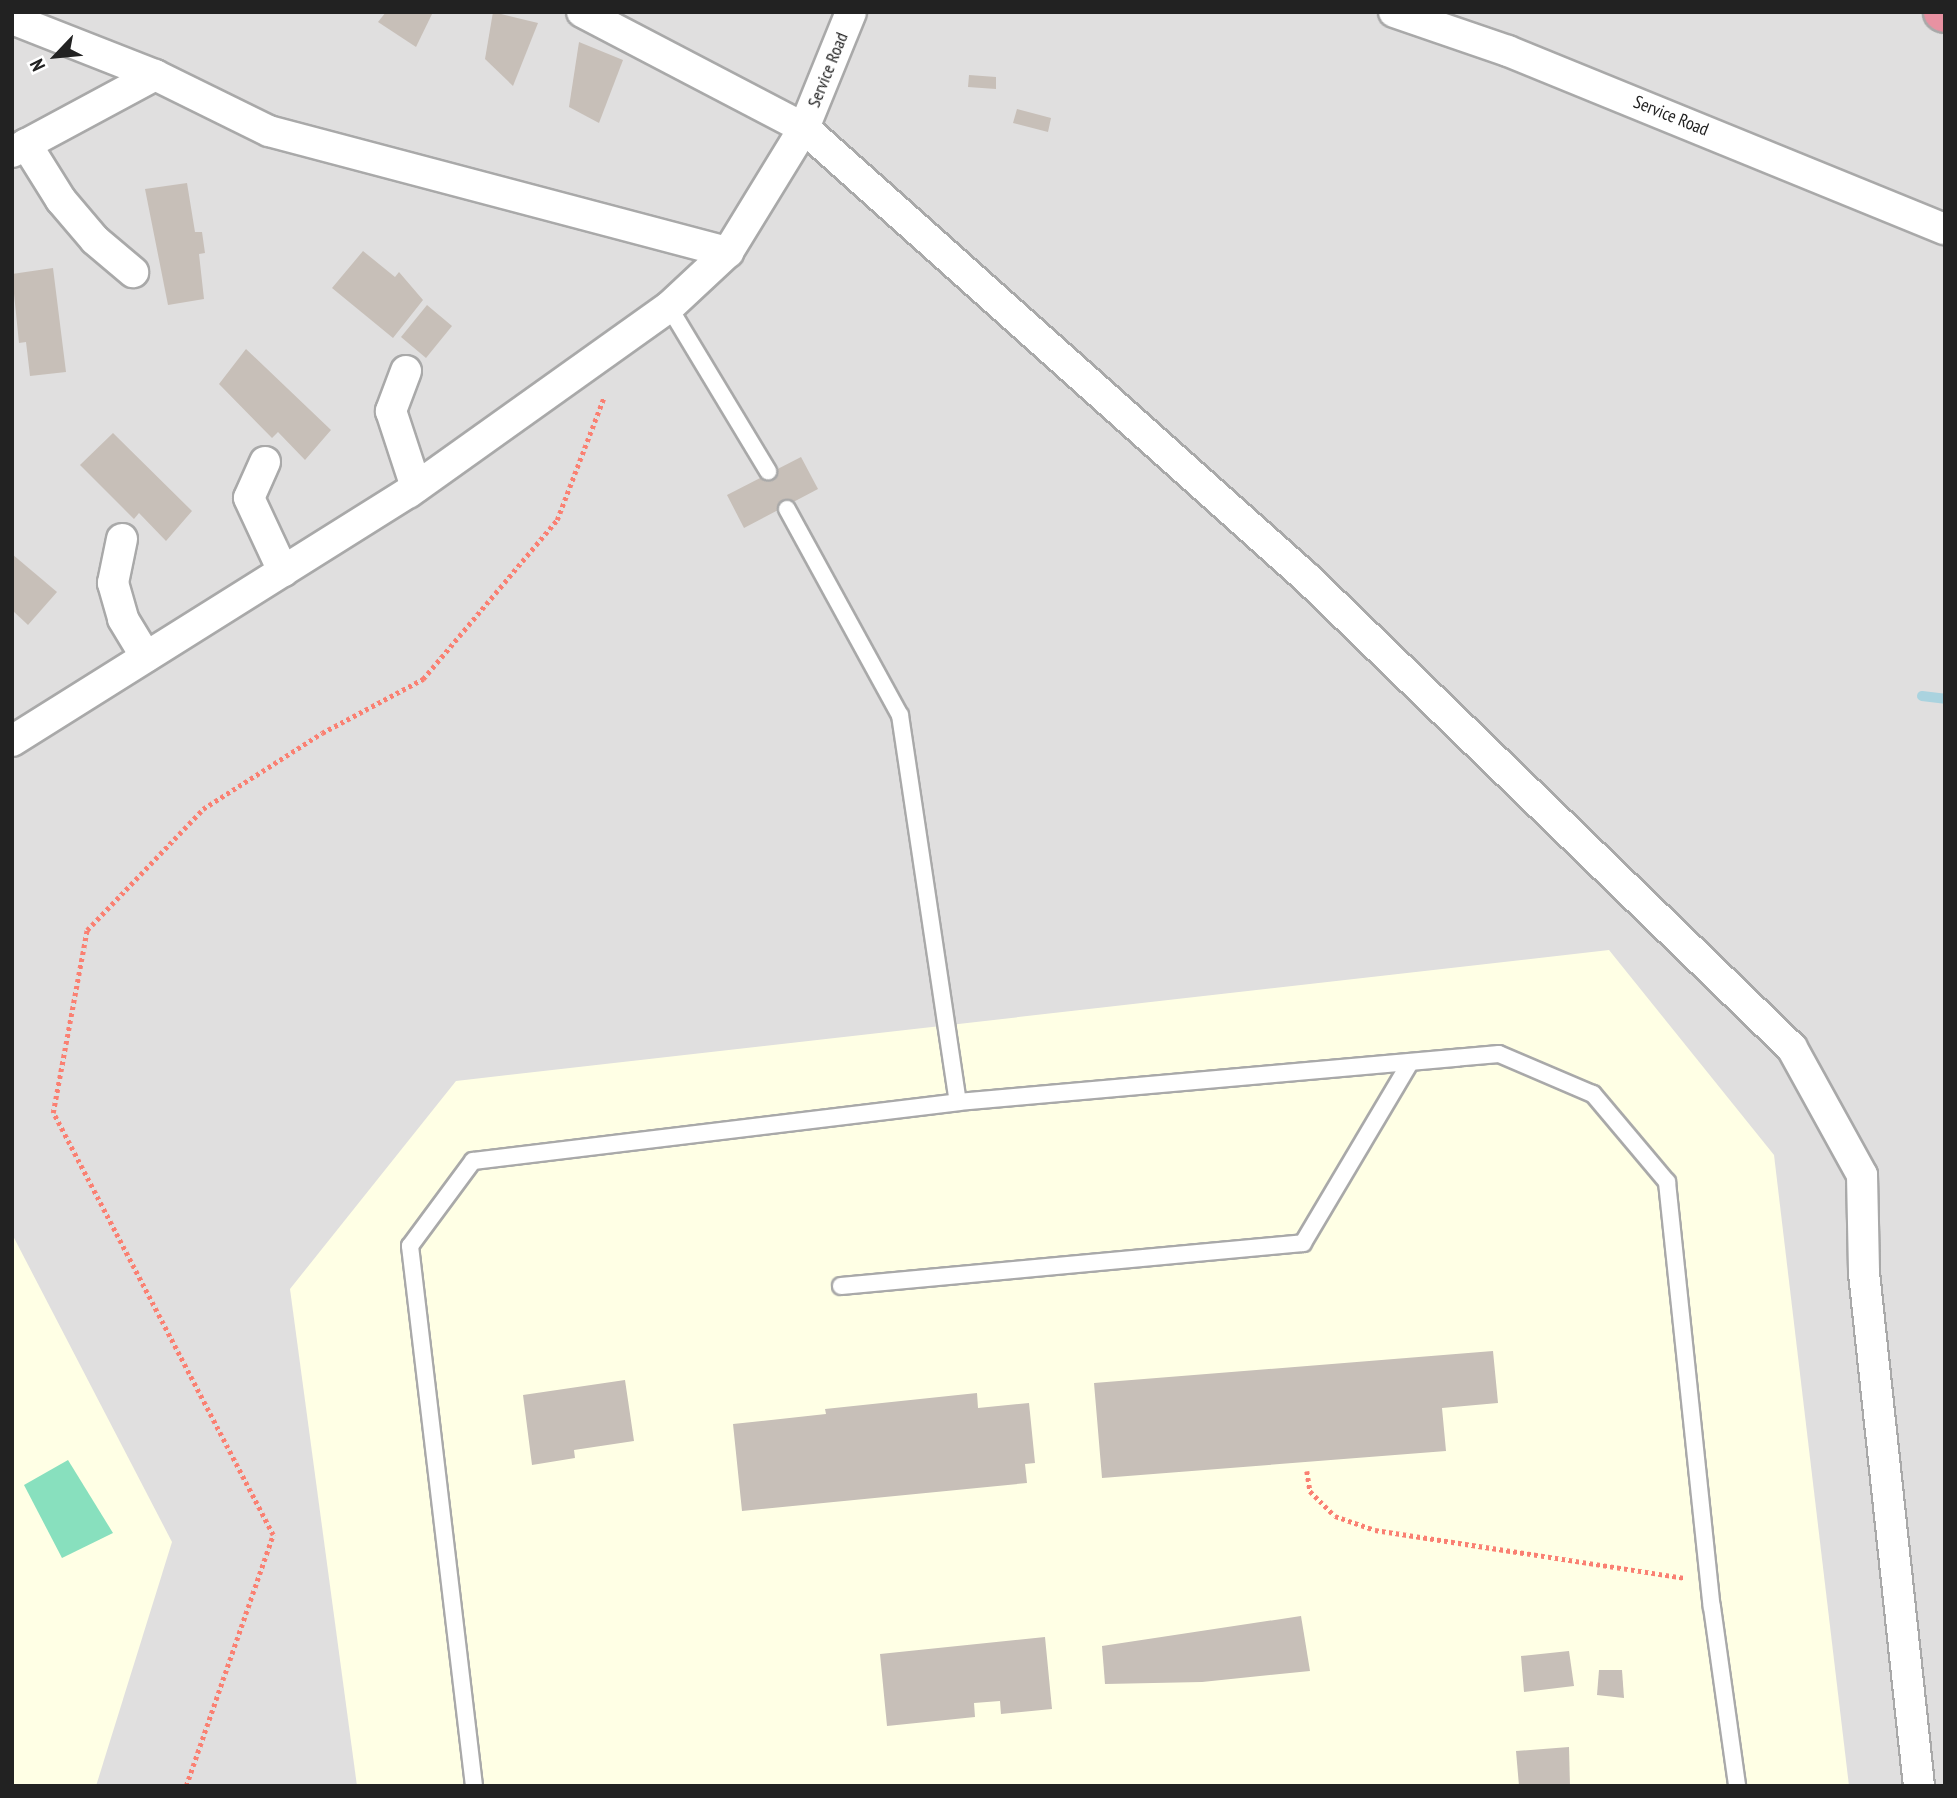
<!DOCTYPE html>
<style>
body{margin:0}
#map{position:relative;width:1957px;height:1798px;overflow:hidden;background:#f2efe9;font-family:"PT Sans Narrow",sans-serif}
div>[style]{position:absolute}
.residential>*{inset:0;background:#e0dfdf}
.education>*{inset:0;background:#ffffe5}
.pitch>*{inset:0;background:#88e0be}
.stream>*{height:10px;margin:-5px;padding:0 5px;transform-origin:5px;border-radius:5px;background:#aad3df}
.building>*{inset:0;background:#c7bfb8}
.path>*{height:4.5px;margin-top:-2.25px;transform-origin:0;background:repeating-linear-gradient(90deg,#fa8072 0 3.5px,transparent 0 7px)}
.roads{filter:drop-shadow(2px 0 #a9a9a9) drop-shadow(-2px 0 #a9a9a9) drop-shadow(0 2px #a9a9a9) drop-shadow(0 -2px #a9a9a9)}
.lane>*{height:16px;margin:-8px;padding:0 8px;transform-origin:8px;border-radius:8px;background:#fff}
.street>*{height:30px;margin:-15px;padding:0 15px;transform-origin:15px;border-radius:15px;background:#fff}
.highway>*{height:38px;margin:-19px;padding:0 19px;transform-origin:19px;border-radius:19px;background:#e892a2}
span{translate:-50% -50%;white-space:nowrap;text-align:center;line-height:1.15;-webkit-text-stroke:5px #fff;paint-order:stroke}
.street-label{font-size:18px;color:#222}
.frame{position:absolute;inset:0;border:14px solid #222;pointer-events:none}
.north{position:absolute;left:21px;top:21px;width:70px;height:70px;-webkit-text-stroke:5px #fff;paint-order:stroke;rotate:244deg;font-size:19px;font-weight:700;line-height:28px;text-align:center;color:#222}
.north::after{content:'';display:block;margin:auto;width:24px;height:32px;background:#222;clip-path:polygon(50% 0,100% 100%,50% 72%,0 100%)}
</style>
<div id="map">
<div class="residential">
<i style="clip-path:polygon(12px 12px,1945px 12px,1945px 1786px,12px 1786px)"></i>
</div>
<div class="education">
<i style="clip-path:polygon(1609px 950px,1774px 1155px,1849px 1786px,357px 1786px,290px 1289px,456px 1081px)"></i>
<i style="clip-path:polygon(12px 1234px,172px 1542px,96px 1786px,12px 1786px)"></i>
</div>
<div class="pitch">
<i style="clip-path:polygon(68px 1460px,113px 1533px,62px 1558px,24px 1485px)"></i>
</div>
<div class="stream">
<i style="left:1922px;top:696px;width:23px;rotate:7deg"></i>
</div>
<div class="building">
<i style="clip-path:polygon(386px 12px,433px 12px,416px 47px,378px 22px)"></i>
<i style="clip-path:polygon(493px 12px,538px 23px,513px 86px,485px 59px)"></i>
<i style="clip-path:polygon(579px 42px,623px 60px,599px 123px,569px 107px)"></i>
<i style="clip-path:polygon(969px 75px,996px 77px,996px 89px,968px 87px)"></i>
<i style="clip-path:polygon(1017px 109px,1051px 118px,1048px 132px,1013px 123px)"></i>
<i style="clip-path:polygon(187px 183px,195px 232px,202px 232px,205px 253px,199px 254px,204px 299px,168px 305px,145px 189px)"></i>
<i style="clip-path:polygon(363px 251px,395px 277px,399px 272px,423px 300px,393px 338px,332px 288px)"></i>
<i style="clip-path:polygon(53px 268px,66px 372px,30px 376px,26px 342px,19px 343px,12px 274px)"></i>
<i style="clip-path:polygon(427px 305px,452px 326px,426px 358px,401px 337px)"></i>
<i style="clip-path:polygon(246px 349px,331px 430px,305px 460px,278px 432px,272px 438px,219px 384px)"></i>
<i style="clip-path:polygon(113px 433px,192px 511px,166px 541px,139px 513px,134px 519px,80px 465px)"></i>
<i style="clip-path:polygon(801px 457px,818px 489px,744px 528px,727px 495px)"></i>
<i style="clip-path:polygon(12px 554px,57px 592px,28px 625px,12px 610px)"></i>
<i style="clip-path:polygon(1493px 1351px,1498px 1403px,1442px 1408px,1446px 1451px,1102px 1478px,1094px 1383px)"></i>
<i style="clip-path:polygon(625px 1380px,634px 1441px,574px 1450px,575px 1458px,532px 1465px,523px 1395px)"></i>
<i style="clip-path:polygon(977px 1393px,978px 1408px,1029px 1403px,1035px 1463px,1025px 1464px,1027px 1483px,742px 1511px,733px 1424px,826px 1414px,825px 1409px)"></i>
<i style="clip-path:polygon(1301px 1616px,1310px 1671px,1202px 1682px,1105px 1684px,1102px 1646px)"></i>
<i style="clip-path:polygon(1045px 1637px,1052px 1709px,1001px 1714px,1000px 1701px,974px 1703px,975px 1717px,887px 1726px,880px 1654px)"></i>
<i style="clip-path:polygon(1569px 1651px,1574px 1686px,1524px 1692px,1521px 1656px)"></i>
<i style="clip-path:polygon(1599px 1670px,1622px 1670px,1624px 1698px,1597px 1695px)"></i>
<i style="clip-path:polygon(1569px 1747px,1570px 1786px,1519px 1786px,1516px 1751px)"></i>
</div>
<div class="path">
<i style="left:1307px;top:1471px;width:20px;rotate:81deg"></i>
<i style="left:1310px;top:1491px;width:35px;rotate:45deg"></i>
<i style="left:1335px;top:1516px;width:42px;rotate:19.3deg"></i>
<i style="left:1375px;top:1530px;width:313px;rotate:8.8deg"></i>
<i style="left:186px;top:1786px;width:266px;rotate:-70.9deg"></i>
<i style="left:273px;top:1535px;width:476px;rotate:-117.5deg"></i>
<i style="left:53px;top:1113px;width:186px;rotate:-79.5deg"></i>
<i style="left:87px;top:930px;width:168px;rotate:-46.2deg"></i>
<i style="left:203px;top:809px;width:141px;rotate:-32.6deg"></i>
<i style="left:322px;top:733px;width:115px;rotate:-28.1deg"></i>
<i style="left:423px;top:679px;width:208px;rotate:-49.9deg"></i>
<i style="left:557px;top:520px;width:132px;rotate:-69.1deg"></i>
</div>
<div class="roads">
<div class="lane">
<i style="left:669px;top:307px;width:192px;rotate:58.9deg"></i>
<i style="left:787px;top:509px;width:235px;rotate:61.3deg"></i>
<i style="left:900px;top:715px;width:391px;rotate:81.5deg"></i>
<i style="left:841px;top:1286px;width:464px;rotate:-5.3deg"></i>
<i style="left:1303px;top:1243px;width:209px;rotate:-59.3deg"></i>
<i style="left:474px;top:1786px;width:544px;rotate:-96.76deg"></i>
<i style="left:410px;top:1246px;width:106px;rotate:-53.5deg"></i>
<i style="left:473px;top:1161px;width:489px;rotate:-6.9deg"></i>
<i style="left:958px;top:1102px;width:543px;rotate:-5.07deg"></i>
<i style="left:1499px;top:1054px;width:102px;rotate:23.1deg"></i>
<i style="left:1593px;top:1094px;width:115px;rotate:49.9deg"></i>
<i style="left:1667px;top:1182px;width:427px;rotate:84deg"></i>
<i style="left:1712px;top:1607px;width:181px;rotate:82deg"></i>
</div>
<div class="street">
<i style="left:582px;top:12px;width:250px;rotate:27.6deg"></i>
<i style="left:804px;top:128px;width:676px;rotate:41.82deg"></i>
<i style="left:1308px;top:579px;width:674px;rotate:44.1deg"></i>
<i style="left:1792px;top:1048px;width:145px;rotate:61.1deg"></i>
<i style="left:1862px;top:1175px;width:98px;rotate:88.8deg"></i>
<i style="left:1864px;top:1273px;width:516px;rotate:83.88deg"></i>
<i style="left:1394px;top:12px;width:120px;rotate:18.9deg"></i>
<i style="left:1508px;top:51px;width:472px;rotate:22.2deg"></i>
<i style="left:12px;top:19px;width:154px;rotate:21.4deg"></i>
<i style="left:26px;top:144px;width:66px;rotate:58deg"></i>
<i style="left:61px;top:200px;width:52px;rotate:49.6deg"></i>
<i style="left:95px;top:240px;width:50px;rotate:40.1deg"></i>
<i style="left:12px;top:152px;width:162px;rotate:-28.3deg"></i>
<i style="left:155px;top:75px;width:127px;rotate:26.2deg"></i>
<i style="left:269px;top:131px;width:475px;rotate:14.8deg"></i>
<i style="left:406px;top:371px;width:43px;rotate:110.6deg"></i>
<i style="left:391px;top:411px;width:80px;rotate:71.8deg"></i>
<i style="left:265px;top:462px;width:39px;rotate:114deg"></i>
<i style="left:249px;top:498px;width:81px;rotate:65deg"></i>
<i style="left:122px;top:539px;width:45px;rotate:101.6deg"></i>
<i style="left:113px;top:583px;width:37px;rotate:74deg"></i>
<i style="left:123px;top:619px;width:44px;rotate:58.8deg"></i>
<i style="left:12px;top:741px;width:467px;rotate:-32.1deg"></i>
<i style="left:408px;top:493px;width:320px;rotate:-35.5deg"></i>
<i style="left:669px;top:307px;width:81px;rotate:-43deg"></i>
<i style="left:728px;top:252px;width:145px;rotate:-58.5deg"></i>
<i style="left:804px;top:128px;width:125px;rotate:-67.9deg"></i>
</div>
<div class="highway">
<i style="left:1943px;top:12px;width:2px;rotate:27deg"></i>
</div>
</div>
<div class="street-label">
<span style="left:828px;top:70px;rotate:-68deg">Service Road</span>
<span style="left:1671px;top:116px;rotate:22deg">Service Road</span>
</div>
<div class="frame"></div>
<div class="north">N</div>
</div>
